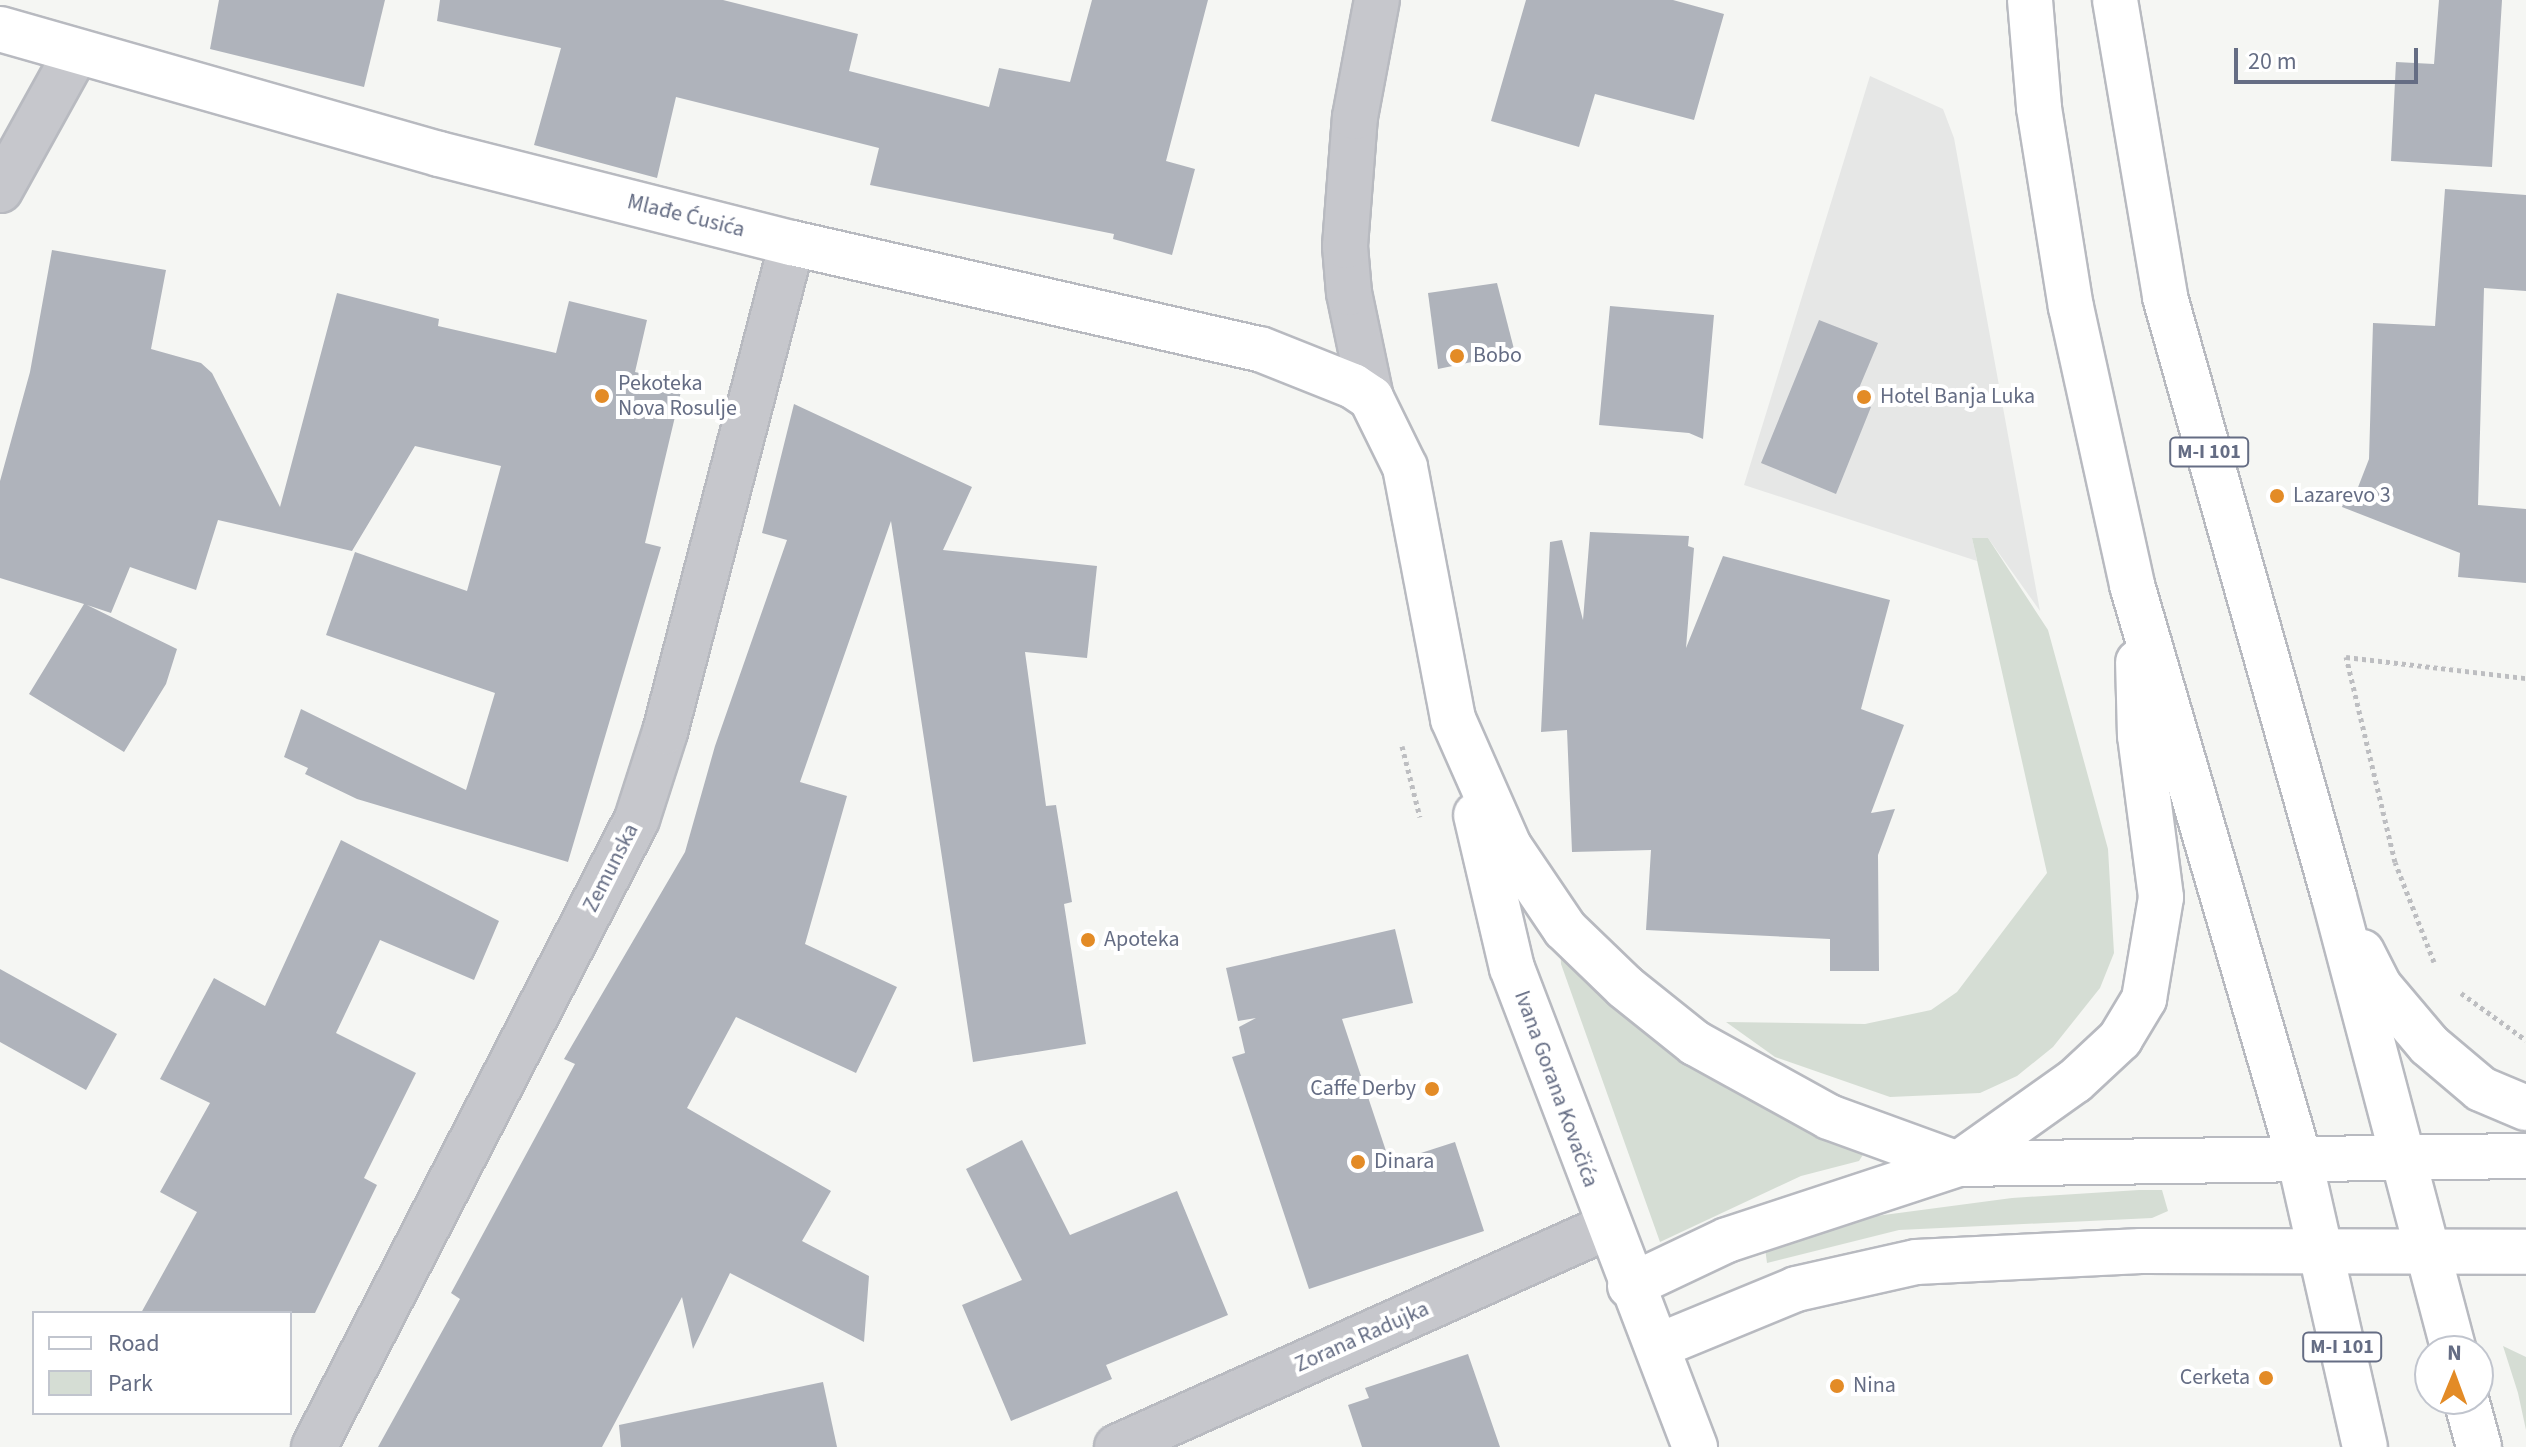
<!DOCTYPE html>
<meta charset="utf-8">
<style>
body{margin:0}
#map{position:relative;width:2526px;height:1447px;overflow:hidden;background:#f5f6f3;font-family:"Source Sans 3",sans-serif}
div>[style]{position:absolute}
.built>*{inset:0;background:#e6e7e6}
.green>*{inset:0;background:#d5ddd4}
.building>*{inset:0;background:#afb3bb}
.path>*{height:5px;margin-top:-2.5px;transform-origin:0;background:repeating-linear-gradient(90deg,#bdbec1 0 4px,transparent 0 8px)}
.roads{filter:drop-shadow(2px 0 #b8bac0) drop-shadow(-2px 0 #b8bac0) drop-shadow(0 2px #b8bac0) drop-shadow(0 -2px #b8bac0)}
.street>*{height:44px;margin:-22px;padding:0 22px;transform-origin:22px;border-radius:22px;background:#c6c7cc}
.secondary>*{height:44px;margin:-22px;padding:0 22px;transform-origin:22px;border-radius:22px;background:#fff}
.primary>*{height:44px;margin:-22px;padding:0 22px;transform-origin:22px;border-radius:22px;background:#fff}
.dots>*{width:22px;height:22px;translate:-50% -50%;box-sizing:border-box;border:4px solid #fff;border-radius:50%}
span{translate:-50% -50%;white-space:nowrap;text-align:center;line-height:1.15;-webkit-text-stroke:8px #fff;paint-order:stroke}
.shield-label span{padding:2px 6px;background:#fff;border:2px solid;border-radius:6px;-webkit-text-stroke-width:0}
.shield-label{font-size:20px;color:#656d84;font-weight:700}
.street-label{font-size:22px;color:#656d84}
.poi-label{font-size:22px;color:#656d84}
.left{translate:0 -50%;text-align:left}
.right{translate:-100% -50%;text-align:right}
.legend{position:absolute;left:32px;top:1311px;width:260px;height:104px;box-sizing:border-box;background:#fff;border:2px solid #c1c5ce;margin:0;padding:10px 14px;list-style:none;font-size:24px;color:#656d84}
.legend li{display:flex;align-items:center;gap:16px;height:40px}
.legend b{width:40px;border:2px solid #c1c5ce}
.north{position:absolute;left:2414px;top:1335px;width:80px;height:80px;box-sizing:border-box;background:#fff;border:2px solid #c1c5ce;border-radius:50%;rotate:1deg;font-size:22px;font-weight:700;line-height:32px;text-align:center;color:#656d84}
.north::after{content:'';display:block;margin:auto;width:28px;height:36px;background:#e38b26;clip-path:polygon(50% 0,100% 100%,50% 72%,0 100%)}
.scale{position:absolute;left:2234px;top:48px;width:184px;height:36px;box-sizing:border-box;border:4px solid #656d84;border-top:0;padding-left:10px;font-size:24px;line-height:28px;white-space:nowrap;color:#656d84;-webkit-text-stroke:6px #fff;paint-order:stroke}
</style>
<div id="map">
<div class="built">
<i style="clip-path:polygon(1870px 76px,1943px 109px,1954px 138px,2040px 611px,1988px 538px,1972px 538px,1977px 561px,1744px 485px)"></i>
</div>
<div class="green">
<i style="clip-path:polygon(1972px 538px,1988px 538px,2048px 630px,2108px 849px,2114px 953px,2100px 988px,2053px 1047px,2017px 1076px,1980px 1093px,1890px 1097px,1775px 1057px,1726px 1022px,1865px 1024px,1931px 1010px,1957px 992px,2047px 873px)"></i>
<i style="clip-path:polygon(1560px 944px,1626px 1014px,1697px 1070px,1866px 1150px,1859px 1161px,1801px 1176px,1660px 1242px,1561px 964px)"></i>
<i style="clip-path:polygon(2139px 1190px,2162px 1190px,2168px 1211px,2152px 1218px,1899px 1230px,1767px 1263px,1765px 1248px,1876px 1216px,2012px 1198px)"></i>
<i style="clip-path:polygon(2503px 1346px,2526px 1357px,2526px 1430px,2518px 1393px)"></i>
</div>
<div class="building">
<i style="clip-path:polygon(219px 0,385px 0,364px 87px,210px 49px)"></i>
<i style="clip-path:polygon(440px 0,723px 0,858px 34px,849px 71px,989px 107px,999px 68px,1070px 82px,1092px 0,1208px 0,1166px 161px,1195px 169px,1172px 255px,1113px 239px,1114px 234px,870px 185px,879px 148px,676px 97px,657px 178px,534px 145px,561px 48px,437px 21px)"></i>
<i style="clip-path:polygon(1526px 0,1673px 0,1724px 14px,1694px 120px,1595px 94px,1579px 147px,1491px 121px)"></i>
<i style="clip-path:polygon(2439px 0,2502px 0,2492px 167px,2391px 161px,2396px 62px,2434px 64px)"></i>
<i style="clip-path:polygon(2445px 189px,2526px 195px,2526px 291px,2484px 288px,2478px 505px,2526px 509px,2526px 583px,2458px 577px,2460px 553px,2342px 507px,2345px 494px,2355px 495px,2369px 459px,2373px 323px,2435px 326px)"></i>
<i style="clip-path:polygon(52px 250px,166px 270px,151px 349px,201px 363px,212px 373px,280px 507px,337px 293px,439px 319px,438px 326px,556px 353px,569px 301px,647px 320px,635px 372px,683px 383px,645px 543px,661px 547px,568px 862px,357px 799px,305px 774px,308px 768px,284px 757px,301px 709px,466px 790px,495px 693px,326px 635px,355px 552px,467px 591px,501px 466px,415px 446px,352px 551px,218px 520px,196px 590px,130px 567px,111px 613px,87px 605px,177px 649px,166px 684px,124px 752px,29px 694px,84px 604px,0 578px,0 481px,30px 372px)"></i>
<i style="clip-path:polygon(1497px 283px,1515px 353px,1438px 369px,1428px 293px)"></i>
<i style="clip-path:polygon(1610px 306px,1714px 315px,1703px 439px,1689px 433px,1599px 425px)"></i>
<i style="clip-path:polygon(1819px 320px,1878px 343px,1854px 400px,1871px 407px,1836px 494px,1761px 463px)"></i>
<i style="clip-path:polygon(794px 404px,972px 487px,943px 550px,1097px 566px,1087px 658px,1025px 652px,1046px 806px,1056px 805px,1072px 902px,1064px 904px,1086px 1044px,973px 1062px,891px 521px,800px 782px,847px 796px,805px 944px,897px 987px,856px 1073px,736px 1017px,687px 1108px,831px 1191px,802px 1241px,869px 1276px,864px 1342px,730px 1273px,693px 1349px,682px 1297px,602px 1447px,378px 1447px,460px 1299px,451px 1293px,575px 1064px,564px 1059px,685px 852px,715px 746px,787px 540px,762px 533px)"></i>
<i style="clip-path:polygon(1590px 532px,1689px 536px,1688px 546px,1694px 548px,1686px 648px,1723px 556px,1890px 600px,1861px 709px,1904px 725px,1871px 813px,1895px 809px,1878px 855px,1879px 971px,1830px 971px,1830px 939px,1646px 930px,1651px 850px,1572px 852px,1567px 730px,1541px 732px,1550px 542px,1562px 540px,1583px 620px)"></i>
<i style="clip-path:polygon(341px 840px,499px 921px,474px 980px,380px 940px,336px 1033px,416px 1073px,364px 1178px,377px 1185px,315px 1313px,141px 1313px,197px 1212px,160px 1192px,210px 1103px,160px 1079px,214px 978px,265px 1006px)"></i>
<i style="clip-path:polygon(1395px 929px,1413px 1003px,1342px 1019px,1390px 1163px,1455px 1142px,1484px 1231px,1309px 1289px,1232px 1057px,1245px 1053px,1239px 1027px,1256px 1018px,1238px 1021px,1226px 968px)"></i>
<i style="clip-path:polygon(0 969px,117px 1034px,86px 1090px,0 1042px)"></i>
<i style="clip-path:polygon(1022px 1140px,1070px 1235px,1177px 1191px,1228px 1315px,1106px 1365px,1112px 1379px,1011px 1421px,962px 1305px,1022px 1280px,966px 1169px)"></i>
<i style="clip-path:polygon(1468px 1354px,1500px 1447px,1362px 1447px,1348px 1405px,1369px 1398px,1365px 1388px)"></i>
<i style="clip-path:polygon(823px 1382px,837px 1447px,621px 1447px,619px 1425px)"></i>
</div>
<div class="path">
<i style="left:1402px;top:746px;width:73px;rotate:75.8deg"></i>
<i style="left:2434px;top:962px;width:107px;rotate:-111.3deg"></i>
<i style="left:2395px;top:862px;width:211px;rotate:-103.4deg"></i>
<i style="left:2346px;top:657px;width:181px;rotate:6.7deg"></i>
<i style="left:2461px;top:993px;width:80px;rotate:35.9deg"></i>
</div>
<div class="roads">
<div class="street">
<i style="left:0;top:190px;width:157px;rotate:-61deg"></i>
<i style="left:1371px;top:398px;width:107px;rotate:-101.8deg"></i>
<i style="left:1349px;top:293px;width:47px;rotate:-94.9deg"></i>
<i style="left:1345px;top:246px;width:129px;rotate:-85.6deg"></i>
<i style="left:1355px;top:117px;width:119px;rotate:-79.4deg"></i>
<i style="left:314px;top:1447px;width:706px;rotate:-62.78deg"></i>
<i style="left:637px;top:819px;width:91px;rotate:-72.2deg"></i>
<i style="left:665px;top:732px;width:505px;rotate:-75.44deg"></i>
<i style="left:1117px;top:1447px;width:537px;rotate:-24.18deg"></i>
</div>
<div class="secondary">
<i style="left:0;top:29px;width:456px;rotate:15.9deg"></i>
<i style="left:439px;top:154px;width:364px;rotate:14.2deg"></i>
<i style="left:792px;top:243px;width:480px;rotate:12.8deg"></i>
<i style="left:1260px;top:349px;width:100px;rotate:21.7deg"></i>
<i style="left:1353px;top:386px;width:22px;rotate:34deg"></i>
<i style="left:1371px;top:398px;width:77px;rotate:63.8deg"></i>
<i style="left:1405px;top:467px;width:257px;rotate:79.2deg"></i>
<i style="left:1453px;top:719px;width:139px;rotate:66.2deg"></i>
<i style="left:1509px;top:846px;width:100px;rotate:56deg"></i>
<i style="left:1565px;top:929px;width:83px;rotate:44deg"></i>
<i style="left:1625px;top:987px;width:90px;rotate:38.7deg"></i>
<i style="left:1695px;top:1043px;width:153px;rotate:28.9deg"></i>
<i style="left:1829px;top:1117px;width:137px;rotate:20deg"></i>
<i style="left:1958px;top:1164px;width:568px;rotate:-0.81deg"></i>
<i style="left:1476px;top:815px;width:157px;rotate:76.8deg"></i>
<i style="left:1512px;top:968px;width:513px;rotate:69.09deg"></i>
<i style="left:1630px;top:1286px;width:107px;rotate:-25.4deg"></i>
<i style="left:1727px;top:1240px;width:243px;rotate:-18.2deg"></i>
<i style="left:1658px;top:1346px;width:149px;rotate:-22.4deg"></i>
<i style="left:1796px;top:1289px;width:123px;rotate:-12.7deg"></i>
<i style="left:1916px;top:1262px;width:225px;rotate:-2.8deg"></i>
<i style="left:2141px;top:1251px;width:385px;rotate:0.1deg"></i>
</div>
<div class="primary">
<i style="left:2030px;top:0;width:108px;rotate:85.2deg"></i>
<i style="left:2039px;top:108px;width:202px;rotate:80.9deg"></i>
<i style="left:2071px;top:307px;width:285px;rotate:77.6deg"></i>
<i style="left:2132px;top:585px;width:600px;rotate:73.74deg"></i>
<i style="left:2300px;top:1161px;width:293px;rotate:77.2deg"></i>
<i style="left:2115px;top:0;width:301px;rotate:80.4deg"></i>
<i style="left:2165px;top:297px;width:623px;rotate:74.27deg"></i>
<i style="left:2334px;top:897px;width:470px;rotate:75.2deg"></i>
<i style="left:2362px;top:952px;width:39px;rotate:63deg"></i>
<i style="left:2380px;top:987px;width:76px;rotate:49.8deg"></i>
<i style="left:2429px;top:1045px;width:68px;rotate:40.2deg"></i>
<i style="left:2481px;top:1089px;width:49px;rotate:22.9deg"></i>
<i style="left:1958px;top:1164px;width:143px;rotate:-35.4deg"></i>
<i style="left:2075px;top:1081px;width:62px;rotate:-43deg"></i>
<i style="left:2120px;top:1039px;width:47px;rotate:-59deg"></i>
<i style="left:2144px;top:999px;width:103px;rotate:-80.5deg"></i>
<i style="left:2161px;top:897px;width:162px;rotate:-97.4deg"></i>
<i style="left:2140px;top:736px;width:74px;rotate:-91.5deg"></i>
<i style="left:2466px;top:1399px;width:50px;rotate:74.8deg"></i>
</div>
</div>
<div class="dots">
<i style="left:1457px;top:356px;background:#e38b26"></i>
<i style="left:602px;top:396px;background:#e38b26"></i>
<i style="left:1864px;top:397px;background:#e38b26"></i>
<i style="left:2277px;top:496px;background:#e38b26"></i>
<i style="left:1088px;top:940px;background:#e38b26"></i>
<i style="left:1432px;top:1089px;background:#e38b26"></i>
<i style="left:1358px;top:1162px;background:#e38b26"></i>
<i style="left:2266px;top:1378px;background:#e38b26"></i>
<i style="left:1837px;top:1386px;background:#e38b26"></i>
</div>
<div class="shield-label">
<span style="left:2209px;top:452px">M-I 101</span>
<span style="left:2342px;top:1347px">M-I 101</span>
</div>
<div class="street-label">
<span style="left:686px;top:216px;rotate:14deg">Mlađe Ćusića</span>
<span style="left:611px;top:868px;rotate:-63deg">Zemunska</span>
<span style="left:1556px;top:1089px;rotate:70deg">Ivana Gorana Kovačića</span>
<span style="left:1362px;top:1337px;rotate:-24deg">Zorana Radujka</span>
</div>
<div class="poi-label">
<span class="left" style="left:1473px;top:356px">Bobo</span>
<span class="left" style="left:618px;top:396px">Pekoteka<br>Nova Rosulje</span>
<span class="left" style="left:1880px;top:397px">Hotel Banja Luka</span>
<span class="left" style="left:2293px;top:496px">Lazarevo 3</span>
<span class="left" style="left:1104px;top:940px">Apoteka</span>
<span class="right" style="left:1416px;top:1089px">Caffe Derby</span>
<span class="left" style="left:1374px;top:1162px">Dinara</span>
<span class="right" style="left:2250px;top:1378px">Cerketa</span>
<span class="left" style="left:1853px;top:1386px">Nina</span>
</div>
<ul class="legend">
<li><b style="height:10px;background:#fff"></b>Road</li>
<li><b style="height:22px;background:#d5ddd4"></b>Park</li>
</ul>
<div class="north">N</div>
<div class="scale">20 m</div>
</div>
